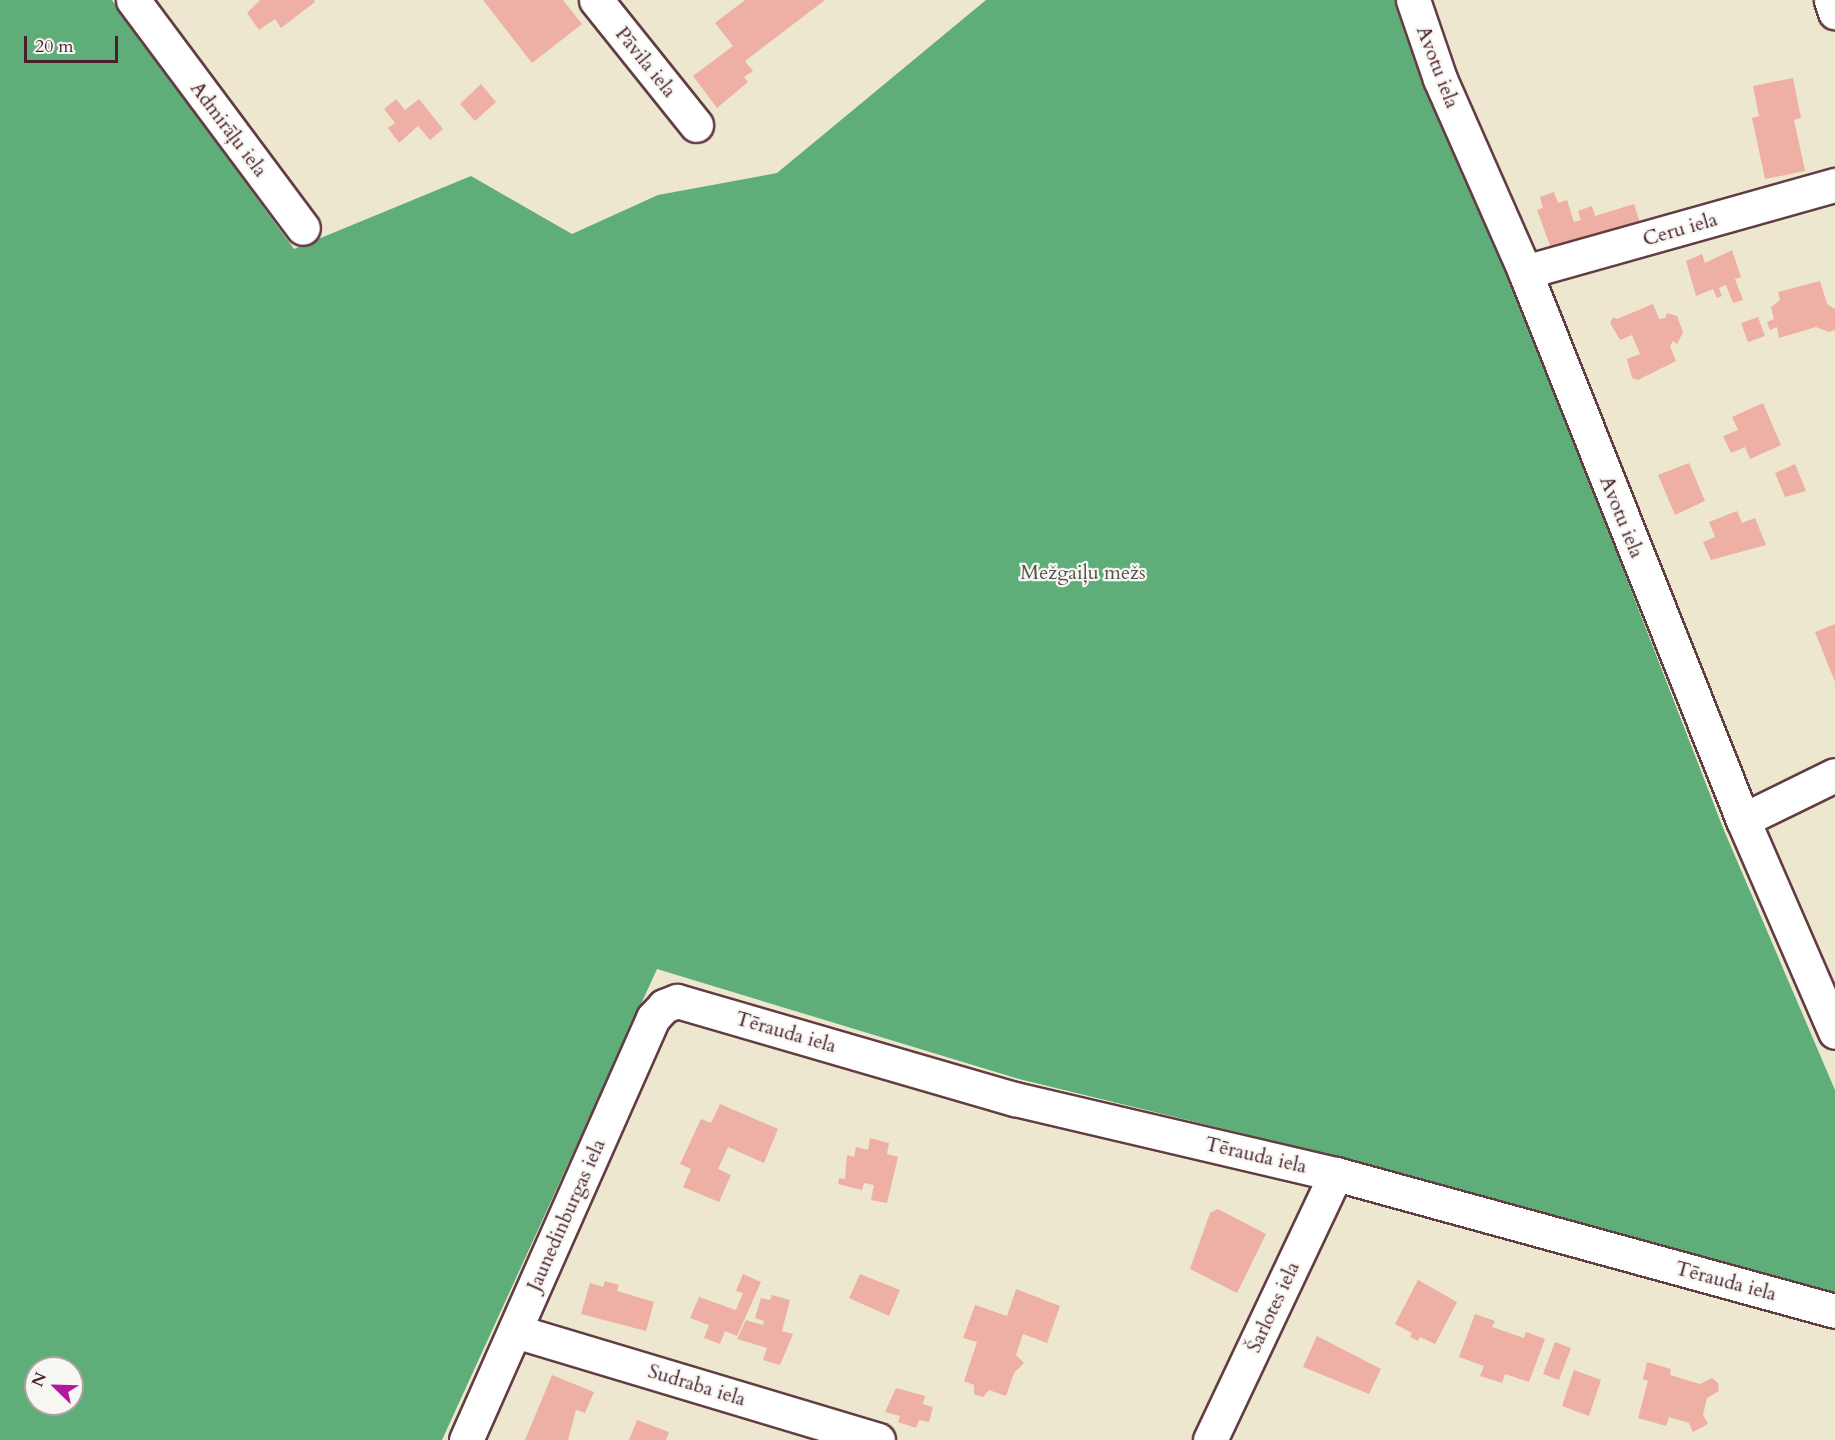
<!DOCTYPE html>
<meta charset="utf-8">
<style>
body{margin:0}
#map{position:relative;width:1835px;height:1440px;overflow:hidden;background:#ece7ce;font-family:Cardo,serif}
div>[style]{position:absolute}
.forest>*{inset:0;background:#5fae7a}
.building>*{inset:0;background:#eeb0a5}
.roads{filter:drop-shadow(2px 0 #623d43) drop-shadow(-2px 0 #623d43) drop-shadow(0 2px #623d43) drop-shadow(0 -2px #623d43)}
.street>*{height:33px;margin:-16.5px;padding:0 16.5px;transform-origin:16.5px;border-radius:16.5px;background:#fff}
span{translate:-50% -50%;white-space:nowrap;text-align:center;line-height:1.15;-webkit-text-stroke:4.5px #f6f6f2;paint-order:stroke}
.street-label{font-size:20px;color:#4a1f2b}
.park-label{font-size:20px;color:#575249}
.north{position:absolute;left:24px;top:1356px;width:60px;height:60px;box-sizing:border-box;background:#f6f6f2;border:2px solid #b1a0a2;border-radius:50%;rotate:293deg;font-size:16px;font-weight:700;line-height:24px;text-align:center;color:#4a1f2b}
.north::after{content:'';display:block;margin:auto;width:21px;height:27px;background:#b5179e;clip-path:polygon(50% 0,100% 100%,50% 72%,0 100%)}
.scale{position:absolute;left:24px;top:36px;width:94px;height:27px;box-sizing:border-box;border:3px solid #4a1f2b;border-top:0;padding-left:8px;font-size:18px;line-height:21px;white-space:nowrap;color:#4a1f2b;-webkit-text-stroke:4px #f6f6f2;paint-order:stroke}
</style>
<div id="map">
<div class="forest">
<i style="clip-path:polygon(evenodd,0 0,112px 0,294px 249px,471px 176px,572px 234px,658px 195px,777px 173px,986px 0,1396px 0,1425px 84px,1510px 277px,1723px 828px,1835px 1090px,1835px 1295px,1330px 1155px,1019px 1079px,657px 969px,442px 1440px,0 1440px,0 0,36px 1368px,72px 1368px,72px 1404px,36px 1404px,36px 1368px)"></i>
</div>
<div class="building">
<i style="clip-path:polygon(260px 0,314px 0,315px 2px,281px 28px,275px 19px,259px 30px,247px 13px)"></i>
<i style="clip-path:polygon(483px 0,563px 0,582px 24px,532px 63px)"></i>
<i style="clip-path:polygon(745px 0,825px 0,745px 61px,753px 71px,744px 77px,748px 82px,717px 108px,693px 76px,733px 46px,715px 23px)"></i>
<i style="clip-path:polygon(1793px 78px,1801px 118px,1794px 120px,1805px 171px,1765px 179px,1752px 118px,1759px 116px,1753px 86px)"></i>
<i style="clip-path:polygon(481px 84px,496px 102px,475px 121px,460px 104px)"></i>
<i style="clip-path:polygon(396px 99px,405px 110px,419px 99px,443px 129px,430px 140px,418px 126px,399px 143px,388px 128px,395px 123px,384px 109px)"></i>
<i style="clip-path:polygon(1554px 192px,1558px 203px,1567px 200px,1574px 222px,1581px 220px,1578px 211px,1592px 206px,1595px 216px,1634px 204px,1642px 229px,1552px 251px,1537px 210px,1543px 208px,1540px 197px)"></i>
<i style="clip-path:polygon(1732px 250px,1741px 277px,1735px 279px,1743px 300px,1733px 303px,1726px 285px,1719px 288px,1722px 296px,1717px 298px,1713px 289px,1696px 296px,1686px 261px,1702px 254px,1705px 263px)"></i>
<i style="clip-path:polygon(1820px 281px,1827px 304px,1835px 309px,1835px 330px,1829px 332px,1816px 327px,1779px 338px,1777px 327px,1770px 330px,1767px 322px,1774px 319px,1771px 307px,1780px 300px,1778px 292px)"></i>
<i style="clip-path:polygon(1653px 304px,1659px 319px,1665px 318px,1667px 313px,1677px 316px,1683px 332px,1677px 344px,1673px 341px,1670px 346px,1676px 361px,1638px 380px,1632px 378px,1627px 359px,1640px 354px,1632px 335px,1620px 340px,1610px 323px,1613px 317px,1617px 319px)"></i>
<i style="clip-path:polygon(1758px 317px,1765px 336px,1748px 342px,1741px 323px)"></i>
<i style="clip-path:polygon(1763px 403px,1781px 445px,1750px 459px,1745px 447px,1731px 453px,1723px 436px,1738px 430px,1732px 417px)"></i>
<i style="clip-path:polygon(1689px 463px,1705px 501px,1675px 515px,1658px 475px)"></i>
<i style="clip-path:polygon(1795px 464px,1806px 491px,1785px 497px,1775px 473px)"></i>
<i style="clip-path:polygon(1737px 511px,1742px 523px,1755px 518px,1766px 545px,1711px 560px,1703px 542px,1715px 537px,1709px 522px)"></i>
<i style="clip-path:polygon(1835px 624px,1835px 682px,1815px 632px)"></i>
<i style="clip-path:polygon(720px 1104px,778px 1129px,764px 1163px,728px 1147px,718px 1169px,731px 1175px,719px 1202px,683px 1187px,691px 1169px,680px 1164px,701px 1119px,711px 1123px)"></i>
<i style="clip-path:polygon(870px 1138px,889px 1143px,887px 1154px,898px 1157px,887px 1203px,871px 1200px,874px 1185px,864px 1183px,862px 1190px,838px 1184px,839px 1178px,845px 1179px,847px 1155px,854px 1157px,856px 1147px,868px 1150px)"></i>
<i style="clip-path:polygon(1218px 1209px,1266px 1234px,1237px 1293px,1190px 1269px,1210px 1213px)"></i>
<i style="clip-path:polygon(743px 1274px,761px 1282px,737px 1336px,725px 1331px,720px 1344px,704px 1338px,709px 1325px,690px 1318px,699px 1297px,736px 1310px,743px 1293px,736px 1291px)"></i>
<i style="clip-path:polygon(860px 1274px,900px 1290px,889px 1316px,849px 1298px)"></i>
<i style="clip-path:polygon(1418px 1280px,1457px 1302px,1435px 1344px,1420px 1337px,1418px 1341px,1410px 1337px,1412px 1333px,1395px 1324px)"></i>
<i style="clip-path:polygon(605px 1281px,619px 1285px,617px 1291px,654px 1302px,646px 1331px,581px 1314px,590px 1283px,603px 1287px)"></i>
<i style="clip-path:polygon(1016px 1289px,1060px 1306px,1047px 1343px,1023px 1334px,1016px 1355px,1024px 1363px,1014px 1373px,1006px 1396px,989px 1390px,983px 1397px,974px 1394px,974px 1385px,964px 1381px,977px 1342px,963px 1338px,975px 1305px,1007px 1316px)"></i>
<i style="clip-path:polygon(772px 1295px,790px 1300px,782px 1331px,793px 1334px,780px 1365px,763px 1360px,767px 1348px,737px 1339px,746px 1320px,763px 1325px,764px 1321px,755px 1318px,761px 1298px,770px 1300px)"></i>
<i style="clip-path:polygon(1475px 1314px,1495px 1321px,1492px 1327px,1524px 1338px,1526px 1332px,1545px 1339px,1529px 1382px,1505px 1374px,1502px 1383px,1480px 1376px,1484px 1366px,1459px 1357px)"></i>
<i style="clip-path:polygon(1317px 1336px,1381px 1369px,1369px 1394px,1303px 1367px)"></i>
<i style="clip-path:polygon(1555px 1342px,1571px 1348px,1559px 1380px,1543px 1374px)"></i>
<i style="clip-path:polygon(1647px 1362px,1671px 1369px,1670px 1375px,1700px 1384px,1712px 1378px,1718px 1383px,1719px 1391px,1707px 1398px,1703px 1415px,1708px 1424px,1693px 1432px,1689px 1423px,1669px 1417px,1666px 1426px,1638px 1418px,1648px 1381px,1643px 1379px)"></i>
<i style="clip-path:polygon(1574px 1370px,1601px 1380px,1589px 1416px,1562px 1406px)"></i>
<i style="clip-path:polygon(552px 1375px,594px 1392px,585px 1413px,576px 1410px,568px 1440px,525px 1440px)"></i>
<i style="clip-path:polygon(896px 1388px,925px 1396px,923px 1404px,933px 1407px,929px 1422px,919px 1420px,916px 1428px,898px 1422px,900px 1416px,885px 1412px)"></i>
<i style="clip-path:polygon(637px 1420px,669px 1432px,666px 1440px,629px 1440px)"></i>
</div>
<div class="roads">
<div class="street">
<i style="left:133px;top:0;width:284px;rotate:53.3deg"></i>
<i style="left:596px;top:0;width:160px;rotate:51.3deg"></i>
<i style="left:1413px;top:0;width:83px;rotate:71.1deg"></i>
<i style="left:1440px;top:79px;width:211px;rotate:66.2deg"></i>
<i style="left:1525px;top:272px;width:590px;rotate:68.31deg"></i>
<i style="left:1743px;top:820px;width:231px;rotate:66.5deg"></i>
<i style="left:1831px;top:0;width:13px;rotate:72deg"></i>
<i style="left:1525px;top:272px;width:322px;rotate:-15.7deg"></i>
<i style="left:1743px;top:820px;width:102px;rotate:-26.1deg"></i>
<i style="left:515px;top:1331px;width:379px;rotate:16.7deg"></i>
<i style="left:466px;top:1440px;width:462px;rotate:-66.1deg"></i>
<i style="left:653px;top:1018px;width:16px;rotate:-47deg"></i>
<i style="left:664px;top:1006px;width:14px;rotate:-21deg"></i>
<i style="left:677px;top:1001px;width:352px;rotate:16.2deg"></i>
<i style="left:1015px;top:1099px;width:330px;rotate:13.2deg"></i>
<i style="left:1336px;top:1174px;width:517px;rotate:15.35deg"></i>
<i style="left:1210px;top:1440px;width:294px;rotate:-64.7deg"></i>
</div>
</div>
<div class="street-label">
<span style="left:646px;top:62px;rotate:51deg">Pāvila iela</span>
<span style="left:1438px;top:67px;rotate:69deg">Avotu iela</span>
<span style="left:229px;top:129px;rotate:53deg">Admirāļu iela</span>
<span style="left:1680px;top:229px;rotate:-16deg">Ceru iela</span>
<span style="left:1622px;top:517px;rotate:68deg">Avotu iela</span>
<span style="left:786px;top:1032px;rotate:16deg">Tērauda iela</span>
<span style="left:1256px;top:1155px;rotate:13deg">Tērauda iela</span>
<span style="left:566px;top:1215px;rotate:-66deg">Jaunedinburgas iela</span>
<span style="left:1726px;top:1281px;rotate:15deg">Tērauda iela</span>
<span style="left:1273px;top:1307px;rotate:-65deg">Šarlotes iela</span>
<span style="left:697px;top:1385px;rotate:17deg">Sudraba iela</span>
</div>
<div class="park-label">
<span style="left:1083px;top:572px">Mežgaiļu mežs</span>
</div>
<div class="north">N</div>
<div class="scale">20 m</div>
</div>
